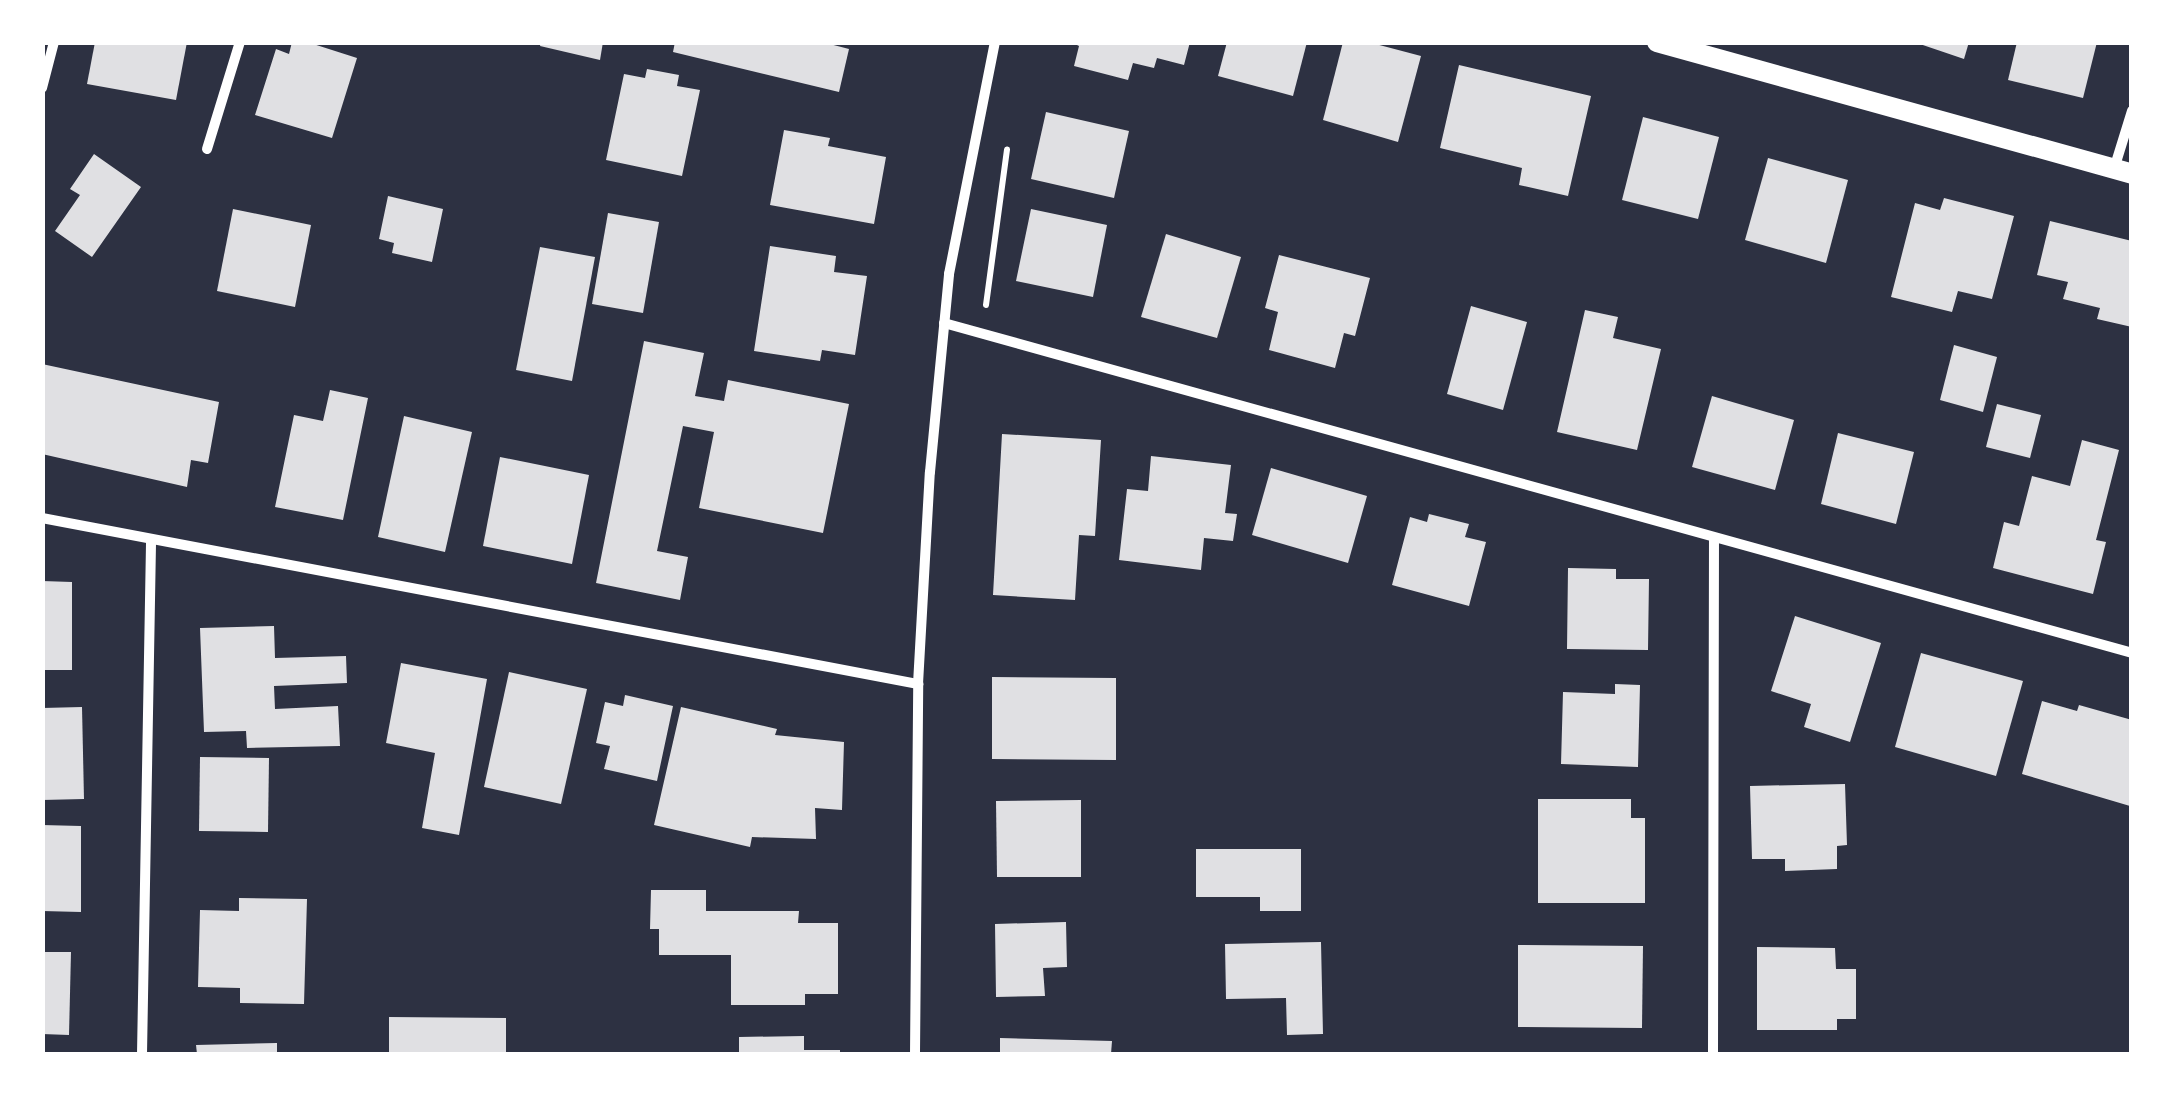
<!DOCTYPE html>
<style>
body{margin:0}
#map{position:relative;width:2174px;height:1097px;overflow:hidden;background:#2d3142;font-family:"Golos Text",sans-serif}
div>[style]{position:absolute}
.building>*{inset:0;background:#e0e0e3}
.path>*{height:6px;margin:-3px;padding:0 3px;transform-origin:3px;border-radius:3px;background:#fff}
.minor>*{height:10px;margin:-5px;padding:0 5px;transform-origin:5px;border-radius:5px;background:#fff}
.secondary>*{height:20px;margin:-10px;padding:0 10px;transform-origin:10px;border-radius:10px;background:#fff}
span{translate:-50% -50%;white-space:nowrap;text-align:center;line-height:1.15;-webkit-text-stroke:10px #fff;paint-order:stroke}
.frame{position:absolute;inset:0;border:45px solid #fff;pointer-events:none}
</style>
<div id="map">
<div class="building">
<i style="clip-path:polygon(95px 42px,187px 42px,176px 100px,87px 84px)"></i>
<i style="clip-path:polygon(292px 42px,307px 42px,357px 58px,332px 138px,255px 115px,276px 49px,289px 54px)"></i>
<i style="clip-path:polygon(541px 42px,603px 42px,600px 60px,540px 46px)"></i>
<i style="clip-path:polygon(675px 42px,822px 42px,849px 49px,839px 92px,673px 52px)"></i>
<i style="clip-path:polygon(1071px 42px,1190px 42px,1184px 65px,1157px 58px,1154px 68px,1133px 63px,1128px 80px,1074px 66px,1079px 46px)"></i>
<i style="clip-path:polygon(1227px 42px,1307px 42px,1293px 96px,1218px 76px)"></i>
<i style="clip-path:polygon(1343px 42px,1368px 42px,1421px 56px,1398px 142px,1323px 120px)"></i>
<i style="clip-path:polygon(1914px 42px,1969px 42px,1964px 59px)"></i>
<i style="clip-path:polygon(2017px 42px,2097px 42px,2083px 98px,2008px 80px)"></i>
<i style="clip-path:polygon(1459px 65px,1591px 96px,1568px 196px,1519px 185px,1522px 168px,1440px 148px)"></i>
<i style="clip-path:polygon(647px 69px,679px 75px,677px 86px,700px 90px,682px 176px,606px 160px,624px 74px,645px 78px)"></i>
<i style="clip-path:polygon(1046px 112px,1129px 131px,1114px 198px,1031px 179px)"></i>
<i style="clip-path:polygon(1643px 117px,1719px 137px,1698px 219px,1622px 200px)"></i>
<i style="clip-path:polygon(784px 130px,830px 138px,828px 146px,886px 157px,874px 224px,770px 205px)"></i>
<i style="clip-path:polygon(94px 154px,141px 187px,92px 257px,55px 231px,80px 195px,70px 189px)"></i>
<i style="clip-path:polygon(1768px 158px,1848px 180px,1826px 263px,1745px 240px)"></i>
<i style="clip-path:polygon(388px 196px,443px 209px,432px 262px,392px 253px,394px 243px,379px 239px)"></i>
<i style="clip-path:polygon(1944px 198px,2014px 216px,1992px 299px,1958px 291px,1952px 312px,1891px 297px,1915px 203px,1940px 210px)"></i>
<i style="clip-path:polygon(233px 209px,311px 225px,295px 307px,217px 291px)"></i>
<i style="clip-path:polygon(1031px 209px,1107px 225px,1093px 297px,1016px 281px)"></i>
<i style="clip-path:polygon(608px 213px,659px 222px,643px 313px,592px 304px)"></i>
<i style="clip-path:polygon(2050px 221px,2132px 241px,2132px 327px,2097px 319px,2100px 308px,2063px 299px,2068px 282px,2037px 275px)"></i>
<i style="clip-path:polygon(1166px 234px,1241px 257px,1217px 338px,1141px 317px)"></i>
<i style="clip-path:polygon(770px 246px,836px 256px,834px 272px,867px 276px,855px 355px,822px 350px,820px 361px,754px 351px)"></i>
<i style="clip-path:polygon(540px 247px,595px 257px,572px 381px,516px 370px)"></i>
<i style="clip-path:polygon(1279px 255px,1370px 278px,1355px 336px,1344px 333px,1335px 368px,1269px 350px,1278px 312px,1265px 308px)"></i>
<i style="clip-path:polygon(1471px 306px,1527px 322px,1503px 410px,1447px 394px)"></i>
<i style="clip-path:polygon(1585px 310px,1618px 317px,1613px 338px,1661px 349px,1637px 450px,1557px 432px)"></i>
<i style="clip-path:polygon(644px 341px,704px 353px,695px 396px,724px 401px,728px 380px,849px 404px,823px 533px,699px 508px,714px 432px,683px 426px,657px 551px,688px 557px,680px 600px,596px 583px)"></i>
<i style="clip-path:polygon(1954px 345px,1997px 357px,1983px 412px,1940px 400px)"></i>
<i style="clip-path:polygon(42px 364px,219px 402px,208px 463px,191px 460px,187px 487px,42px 454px)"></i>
<i style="clip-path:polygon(330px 390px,368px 398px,343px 520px,275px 507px,294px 415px,323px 421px)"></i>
<i style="clip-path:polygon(1712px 396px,1794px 420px,1775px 490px,1692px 467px)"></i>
<i style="clip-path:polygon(1997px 404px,2041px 415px,2030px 458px,1986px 447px)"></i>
<i style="clip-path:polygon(404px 416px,472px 432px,445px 552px,378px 537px)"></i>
<i style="clip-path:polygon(1838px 433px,1914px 452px,1896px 524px,1821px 504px)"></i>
<i style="clip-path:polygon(1002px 434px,1101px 440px,1095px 536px,1079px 535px,1075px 600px,993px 595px)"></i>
<i style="clip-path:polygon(2082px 440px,2119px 450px,2096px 540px,2106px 542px,2093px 594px,1993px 568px,2004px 522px,2019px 526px,2032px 476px,2070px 486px)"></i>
<i style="clip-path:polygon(1151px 456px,1231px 465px,1225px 513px,1237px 514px,1233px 541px,1204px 538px,1201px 570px,1119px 560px,1127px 489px,1148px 491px)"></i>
<i style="clip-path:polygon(500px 457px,589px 475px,572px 564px,483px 546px)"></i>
<i style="clip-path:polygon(1271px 468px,1367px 496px,1348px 563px,1252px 535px)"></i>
<i style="clip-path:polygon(1429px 514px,1469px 524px,1465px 537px,1486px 542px,1469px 606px,1392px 585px,1410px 517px,1427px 522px)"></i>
<i style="clip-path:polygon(1568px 568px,1616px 569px,1616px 579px,1649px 579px,1648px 650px,1567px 649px)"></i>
<i style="clip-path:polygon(42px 581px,72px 582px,72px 670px,42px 670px)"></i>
<i style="clip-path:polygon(1795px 616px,1881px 643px,1850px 742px,1804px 727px,1811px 704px,1771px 691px)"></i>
<i style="clip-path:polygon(274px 626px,275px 658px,346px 656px,347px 683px,274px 686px,275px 709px,338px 706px,340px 746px,247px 748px,246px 731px,204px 732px,200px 628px)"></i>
<i style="clip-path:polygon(1921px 653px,2023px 681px,1996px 776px,1895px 747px)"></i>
<i style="clip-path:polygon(401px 663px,487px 679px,459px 835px,422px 828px,435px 753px,386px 743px)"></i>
<i style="clip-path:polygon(509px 672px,587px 689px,561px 804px,484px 787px)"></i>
<i style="clip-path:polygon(992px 677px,1116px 678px,1116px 760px,992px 759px)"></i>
<i style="clip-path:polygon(1615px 684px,1640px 685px,1638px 767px,1561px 764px,1563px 692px,1615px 694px)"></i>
<i style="clip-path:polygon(625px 695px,673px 706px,657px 781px,604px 769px,610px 746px,596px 743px,605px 702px,623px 706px)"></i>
<i style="clip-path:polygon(2042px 701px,2077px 711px,2079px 705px,2132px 720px,2130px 806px,2022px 774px)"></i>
<i style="clip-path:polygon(82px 707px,84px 799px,42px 800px,42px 708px)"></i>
<i style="clip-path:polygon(681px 707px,777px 729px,775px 735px,844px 742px,842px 810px,815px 808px,816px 839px,752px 837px,750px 847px,654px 825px)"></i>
<i style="clip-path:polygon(200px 757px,269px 758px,268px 832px,199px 831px)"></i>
<i style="clip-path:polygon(1845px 784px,1847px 845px,1837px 846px,1837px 869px,1785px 871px,1785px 859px,1752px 859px,1750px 786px)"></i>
<i style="clip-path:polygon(1538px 799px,1631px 799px,1631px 818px,1645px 818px,1645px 903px,1538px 903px)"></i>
<i style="clip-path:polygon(1081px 800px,1081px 877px,997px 877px,996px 801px)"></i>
<i style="clip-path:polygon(42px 825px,81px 826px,81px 912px,42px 911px)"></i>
<i style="clip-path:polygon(1196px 849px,1301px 849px,1301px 911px,1260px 911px,1260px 897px,1196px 897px)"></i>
<i style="clip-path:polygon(651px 890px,706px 890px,706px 911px,799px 911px,798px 923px,838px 923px,838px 994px,805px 994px,805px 1005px,731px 1005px,731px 955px,659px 955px,659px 929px,650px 929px)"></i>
<i style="clip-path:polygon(239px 898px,307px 899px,304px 1004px,240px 1003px,240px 988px,198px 987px,200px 910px,239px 911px)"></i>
<i style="clip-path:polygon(1066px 922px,1067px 967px,1043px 968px,1045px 996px,996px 997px,995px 924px)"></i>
<i style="clip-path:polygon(1321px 942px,1323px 1034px,1287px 1035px,1286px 998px,1226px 999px,1225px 944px)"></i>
<i style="clip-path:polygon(1518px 945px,1643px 946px,1642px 1028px,1518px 1027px)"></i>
<i style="clip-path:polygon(1757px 947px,1835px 948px,1836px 969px,1856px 969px,1856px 1019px,1837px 1019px,1837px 1030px,1757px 1030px)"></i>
<i style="clip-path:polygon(42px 952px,71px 952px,69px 1035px,42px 1034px)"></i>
<i style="clip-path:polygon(389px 1017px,506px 1018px,506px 1054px,389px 1054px)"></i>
<i style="clip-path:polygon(804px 1036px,804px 1050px,840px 1050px,840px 1054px,739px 1054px,739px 1037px)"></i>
<i style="clip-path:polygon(1000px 1038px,1112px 1041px,1111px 1054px,1000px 1054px)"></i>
<i style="clip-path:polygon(277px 1043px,277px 1054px,197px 1054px,196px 1045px)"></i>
</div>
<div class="path">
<i style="left:986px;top:305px;width:157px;rotate:-82.3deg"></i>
</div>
<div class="minor">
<i style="left:42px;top:88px;width:48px;rotate:-75.4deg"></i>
<i style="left:207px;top:149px;width:112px;rotate:-72.9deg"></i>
<i style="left:2114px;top:169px;width:61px;rotate:-72.8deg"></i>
<i style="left:944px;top:323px;width:1233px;rotate:15.52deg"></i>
<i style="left:42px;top:518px;width:892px;rotate:10.73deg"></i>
<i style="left:142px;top:1054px;width:513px;rotate:-88.99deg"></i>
<i style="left:915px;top:1054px;width:370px;rotate:-89.5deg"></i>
<i style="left:918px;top:684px;width:212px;rotate:-86.8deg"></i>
<i style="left:930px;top:472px;width:199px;rotate:-84.5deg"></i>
<i style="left:949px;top:274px;width:237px;rotate:-78.8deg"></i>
<i style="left:1713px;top:1054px;width:516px;rotate:-89.89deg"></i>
</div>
<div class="secondary">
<i style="left:1657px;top:42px;width:493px;rotate:15.5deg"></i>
</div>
<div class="frame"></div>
</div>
